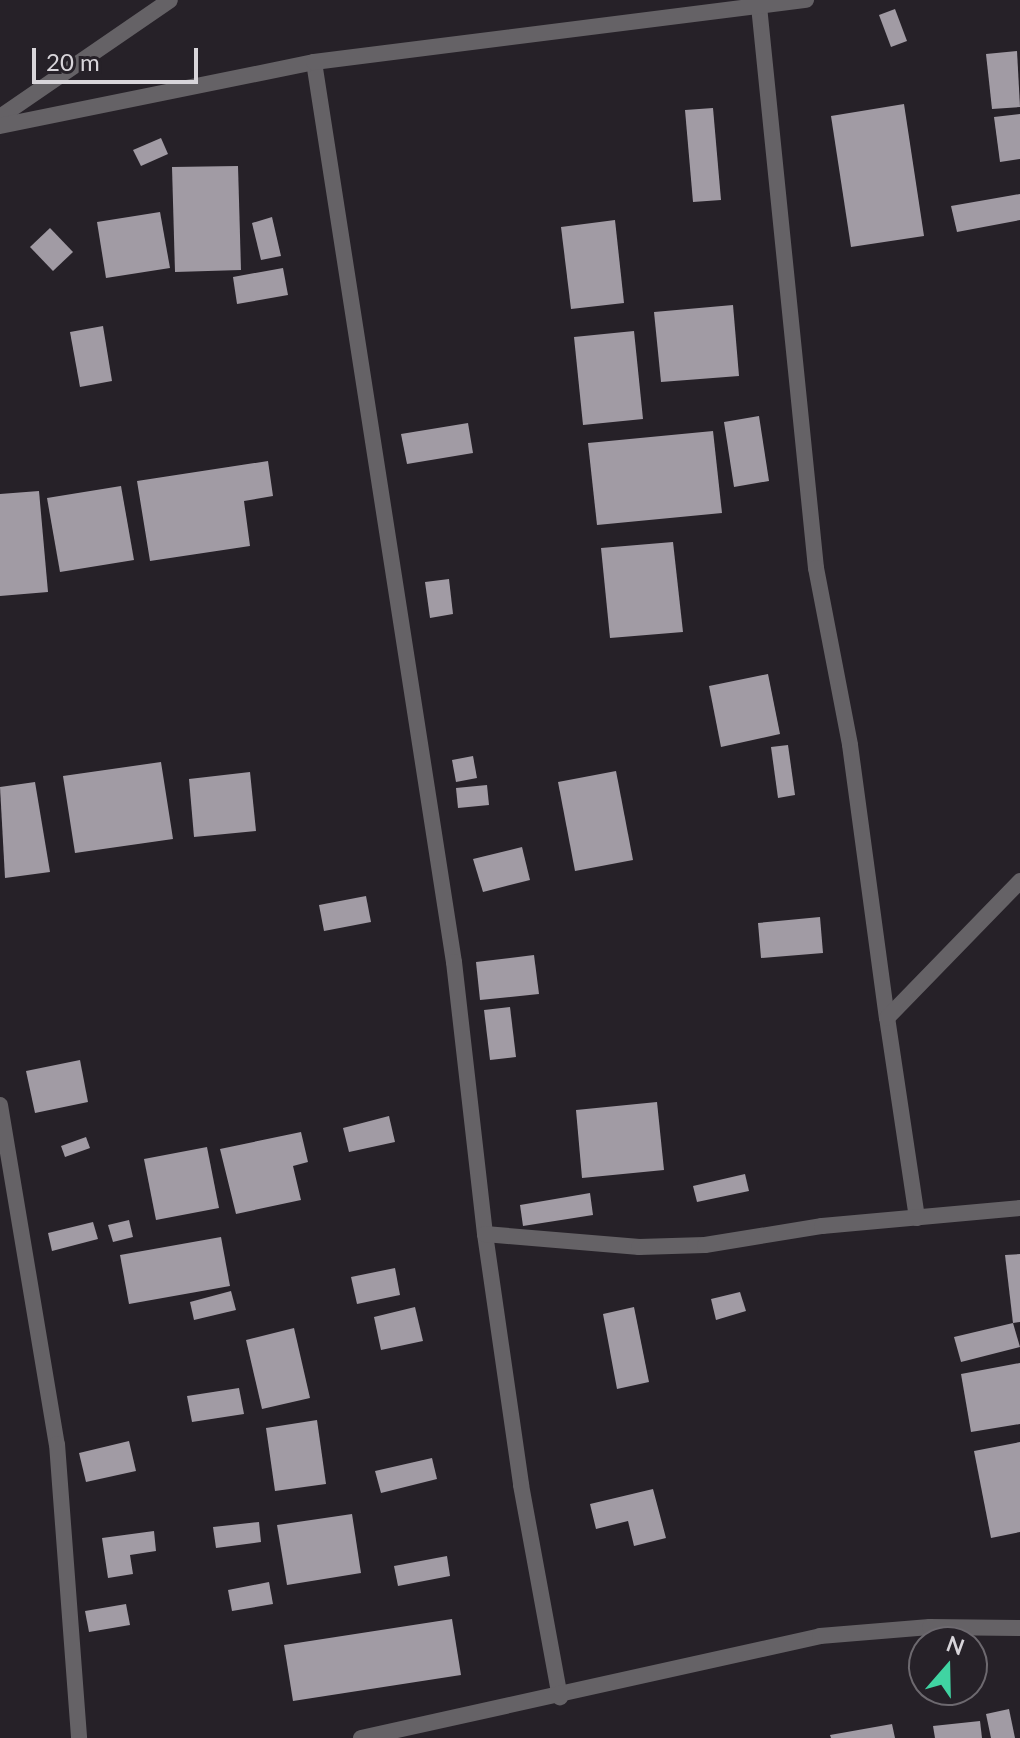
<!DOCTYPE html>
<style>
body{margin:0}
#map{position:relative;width:1020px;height:1738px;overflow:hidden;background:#262128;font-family:Lato,sans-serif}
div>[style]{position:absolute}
.building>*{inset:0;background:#a19ba4}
.minor>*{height:16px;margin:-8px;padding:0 8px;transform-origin:8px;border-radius:8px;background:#656266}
span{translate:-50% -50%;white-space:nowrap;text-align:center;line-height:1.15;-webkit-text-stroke:8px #262128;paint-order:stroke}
.north{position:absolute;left:908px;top:1626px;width:80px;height:80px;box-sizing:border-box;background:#262128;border:2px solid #6d696f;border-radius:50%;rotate:20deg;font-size:22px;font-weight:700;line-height:32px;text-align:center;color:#d8d5da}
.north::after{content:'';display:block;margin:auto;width:28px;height:36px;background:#40d4a2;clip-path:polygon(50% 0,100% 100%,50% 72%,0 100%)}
.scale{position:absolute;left:32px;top:48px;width:166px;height:36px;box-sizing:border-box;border:4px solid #d8d5da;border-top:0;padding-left:10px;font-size:24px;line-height:28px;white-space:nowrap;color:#d8d5da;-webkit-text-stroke:6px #262128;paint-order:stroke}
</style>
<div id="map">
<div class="building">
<i style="clip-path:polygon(895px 9px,907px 41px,891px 47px,879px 15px)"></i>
<i style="clip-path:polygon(1017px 51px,1020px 107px,992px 109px,986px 54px)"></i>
<i style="clip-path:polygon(904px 104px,924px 236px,851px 247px,831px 116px)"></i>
<i style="clip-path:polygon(713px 108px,721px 200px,693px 202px,685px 110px)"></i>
<i style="clip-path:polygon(1020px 114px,1020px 159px,1000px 162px,994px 117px)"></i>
<i style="clip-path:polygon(161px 138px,168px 154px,141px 166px,133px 150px)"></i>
<i style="clip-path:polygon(238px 166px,241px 270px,175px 272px,172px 167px)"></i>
<i style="clip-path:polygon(1020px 194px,1020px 220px,957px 232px,951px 206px)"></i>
<i style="clip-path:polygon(160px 212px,170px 268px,106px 278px,97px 222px)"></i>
<i style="clip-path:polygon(272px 217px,281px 256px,261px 260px,252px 223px)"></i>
<i style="clip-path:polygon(615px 220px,624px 303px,571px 309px,561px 227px)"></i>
<i style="clip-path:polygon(50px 228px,73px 252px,53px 271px,30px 247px)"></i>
<i style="clip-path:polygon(283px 268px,288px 295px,237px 304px,233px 277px)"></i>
<i style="clip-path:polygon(733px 305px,739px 376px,661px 382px,654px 312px)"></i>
<i style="clip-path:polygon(103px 326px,112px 381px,80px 387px,70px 332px)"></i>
<i style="clip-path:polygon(634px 331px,643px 419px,583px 425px,574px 337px)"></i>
<i style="clip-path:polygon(759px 416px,769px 481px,734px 487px,724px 422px)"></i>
<i style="clip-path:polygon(468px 423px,473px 453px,407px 464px,401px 434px)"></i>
<i style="clip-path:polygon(713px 431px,722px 513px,597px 525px,588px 443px)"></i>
<i style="clip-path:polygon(268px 461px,273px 496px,244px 501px,250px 546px,150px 561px,137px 481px)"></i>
<i style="clip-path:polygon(121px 486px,134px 560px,60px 572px,47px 498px)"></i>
<i style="clip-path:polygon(39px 491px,48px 592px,0 596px,0 494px)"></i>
<i style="clip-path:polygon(673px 542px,683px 632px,610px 638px,601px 548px)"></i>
<i style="clip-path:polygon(449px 579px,453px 614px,430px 618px,425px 582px)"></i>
<i style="clip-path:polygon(768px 674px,780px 734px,721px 747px,709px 686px)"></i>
<i style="clip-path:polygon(788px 745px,795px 795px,778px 798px,771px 747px)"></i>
<i style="clip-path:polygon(473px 756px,477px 778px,456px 782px,452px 760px)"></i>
<i style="clip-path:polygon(161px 762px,173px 839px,75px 853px,63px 776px)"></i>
<i style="clip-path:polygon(616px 771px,633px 860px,575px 871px,558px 782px)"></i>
<i style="clip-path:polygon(250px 772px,256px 831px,194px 837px,189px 779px)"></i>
<i style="clip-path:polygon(35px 782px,50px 872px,5px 878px,0 787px)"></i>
<i style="clip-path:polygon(487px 785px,489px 805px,458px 808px,456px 788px)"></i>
<i style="clip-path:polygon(522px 847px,530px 880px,483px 892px,473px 859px)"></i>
<i style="clip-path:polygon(366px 896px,371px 922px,324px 931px,319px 905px)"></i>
<i style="clip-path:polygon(820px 917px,823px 953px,761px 958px,758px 923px)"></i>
<i style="clip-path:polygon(534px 955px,539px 994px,480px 1000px,476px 962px)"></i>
<i style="clip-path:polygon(510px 1007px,516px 1057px,490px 1060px,484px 1010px)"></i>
<i style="clip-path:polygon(80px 1060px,88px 1102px,35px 1113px,26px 1071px)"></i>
<i style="clip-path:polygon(657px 1102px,664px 1170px,582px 1178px,576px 1110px)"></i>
<i style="clip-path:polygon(389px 1116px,395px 1142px,349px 1152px,343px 1128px)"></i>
<i style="clip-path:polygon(301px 1132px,308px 1162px,293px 1166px,301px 1200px,236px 1214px,220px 1149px)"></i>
<i style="clip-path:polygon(86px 1137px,90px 1148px,65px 1157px,61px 1146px)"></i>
<i style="clip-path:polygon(207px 1147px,219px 1208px,156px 1220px,144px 1159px)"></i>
<i style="clip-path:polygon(745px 1174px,749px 1191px,697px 1202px,693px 1186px)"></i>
<i style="clip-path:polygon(590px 1193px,593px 1215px,523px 1226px,520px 1205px)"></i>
<i style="clip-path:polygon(129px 1220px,133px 1237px,113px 1242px,108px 1225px)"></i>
<i style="clip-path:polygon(93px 1222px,98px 1239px,52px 1251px,48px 1233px)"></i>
<i style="clip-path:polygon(221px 1237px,230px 1286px,129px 1304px,120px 1255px)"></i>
<i style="clip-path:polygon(1020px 1254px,1020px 1322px,1013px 1323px,1005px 1255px)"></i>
<i style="clip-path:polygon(395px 1268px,400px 1295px,357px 1304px,351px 1277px)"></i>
<i style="clip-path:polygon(231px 1291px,236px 1310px,194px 1320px,190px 1302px)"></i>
<i style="clip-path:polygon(740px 1292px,746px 1311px,716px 1320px,711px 1299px)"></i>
<i style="clip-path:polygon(415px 1307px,423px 1341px,381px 1350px,374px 1317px)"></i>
<i style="clip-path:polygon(634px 1307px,649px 1382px,617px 1389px,603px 1314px)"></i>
<i style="clip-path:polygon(1013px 1323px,1020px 1347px,961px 1362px,954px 1337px)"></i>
<i style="clip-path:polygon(294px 1328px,310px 1398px,262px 1409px,246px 1340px)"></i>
<i style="clip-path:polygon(1020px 1363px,1020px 1424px,971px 1432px,961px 1374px)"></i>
<i style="clip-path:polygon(239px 1388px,244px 1414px,192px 1422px,187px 1396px)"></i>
<i style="clip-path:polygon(317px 1420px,326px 1484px,275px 1491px,266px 1428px)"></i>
<i style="clip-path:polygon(129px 1441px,136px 1471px,86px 1482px,79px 1453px)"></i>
<i style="clip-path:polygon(1020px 1442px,1020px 1532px,991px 1538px,974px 1451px)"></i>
<i style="clip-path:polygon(432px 1458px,437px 1479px,381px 1493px,375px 1471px)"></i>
<i style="clip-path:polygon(653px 1489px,666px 1538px,634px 1546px,628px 1521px,596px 1529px,590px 1504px)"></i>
<i style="clip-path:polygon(352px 1514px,361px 1573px,287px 1585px,277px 1525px)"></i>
<i style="clip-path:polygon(259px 1522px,261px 1542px,216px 1548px,213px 1527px)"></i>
<i style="clip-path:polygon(154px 1531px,156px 1551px,130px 1555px,133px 1574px,108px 1578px,102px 1538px)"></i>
<i style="clip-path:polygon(447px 1556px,450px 1576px,398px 1586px,394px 1566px)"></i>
<i style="clip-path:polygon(269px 1582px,273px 1604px,232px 1611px,228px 1590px)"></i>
<i style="clip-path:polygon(126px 1604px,130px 1625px,89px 1632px,85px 1611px)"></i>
<i style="clip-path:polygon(452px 1619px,461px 1675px,293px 1701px,284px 1645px)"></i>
<i style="clip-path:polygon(1009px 1709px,1015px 1738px,991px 1738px,986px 1714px)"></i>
<i style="clip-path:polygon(980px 1721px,982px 1738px,935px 1738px,933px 1726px)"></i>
<i style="clip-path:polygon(892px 1724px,895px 1738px,831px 1738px,830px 1735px)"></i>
</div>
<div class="minor">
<i style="left:759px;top:6px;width:565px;rotate:84.21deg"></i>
<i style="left:816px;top:568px;width:180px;rotate:79.1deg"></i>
<i style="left:850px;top:745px;width:275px;rotate:82.3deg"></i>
<i style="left:314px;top:62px;width:911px;rotate:81.16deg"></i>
<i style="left:454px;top:962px;width:274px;rotate:83.5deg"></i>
<i style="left:485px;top:1234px;width:254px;rotate:81.8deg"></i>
<i style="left:521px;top:1485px;width:216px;rotate:79.6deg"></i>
<i style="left:0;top:117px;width:206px;rotate:-34.5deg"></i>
<i style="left:0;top:126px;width:320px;rotate:-11.5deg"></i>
<i style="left:314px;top:62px;width:496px;rotate:-7.2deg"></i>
<i style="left:0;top:1105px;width:344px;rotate:80.5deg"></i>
<i style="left:57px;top:1444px;width:295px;rotate:85.7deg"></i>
<i style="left:917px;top:1218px;width:202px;rotate:-98.5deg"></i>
<i style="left:887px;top:1018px;width:191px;rotate:-45.8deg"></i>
<i style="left:485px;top:1234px;width:155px;rotate:4.8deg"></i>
<i style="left:639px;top:1247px;width:66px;rotate:-1.7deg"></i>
<i style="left:705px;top:1245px;width:119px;rotate:-9.2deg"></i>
<i style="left:822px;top:1226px;width:199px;rotate:-5.2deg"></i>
<i style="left:361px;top:1738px;width:470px;rotate:-12.5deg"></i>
<i style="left:820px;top:1636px;width:110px;rotate:-4.7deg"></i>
<i style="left:930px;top:1627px;width:90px;rotate:0.6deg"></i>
</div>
<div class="north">N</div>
<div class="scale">20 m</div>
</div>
